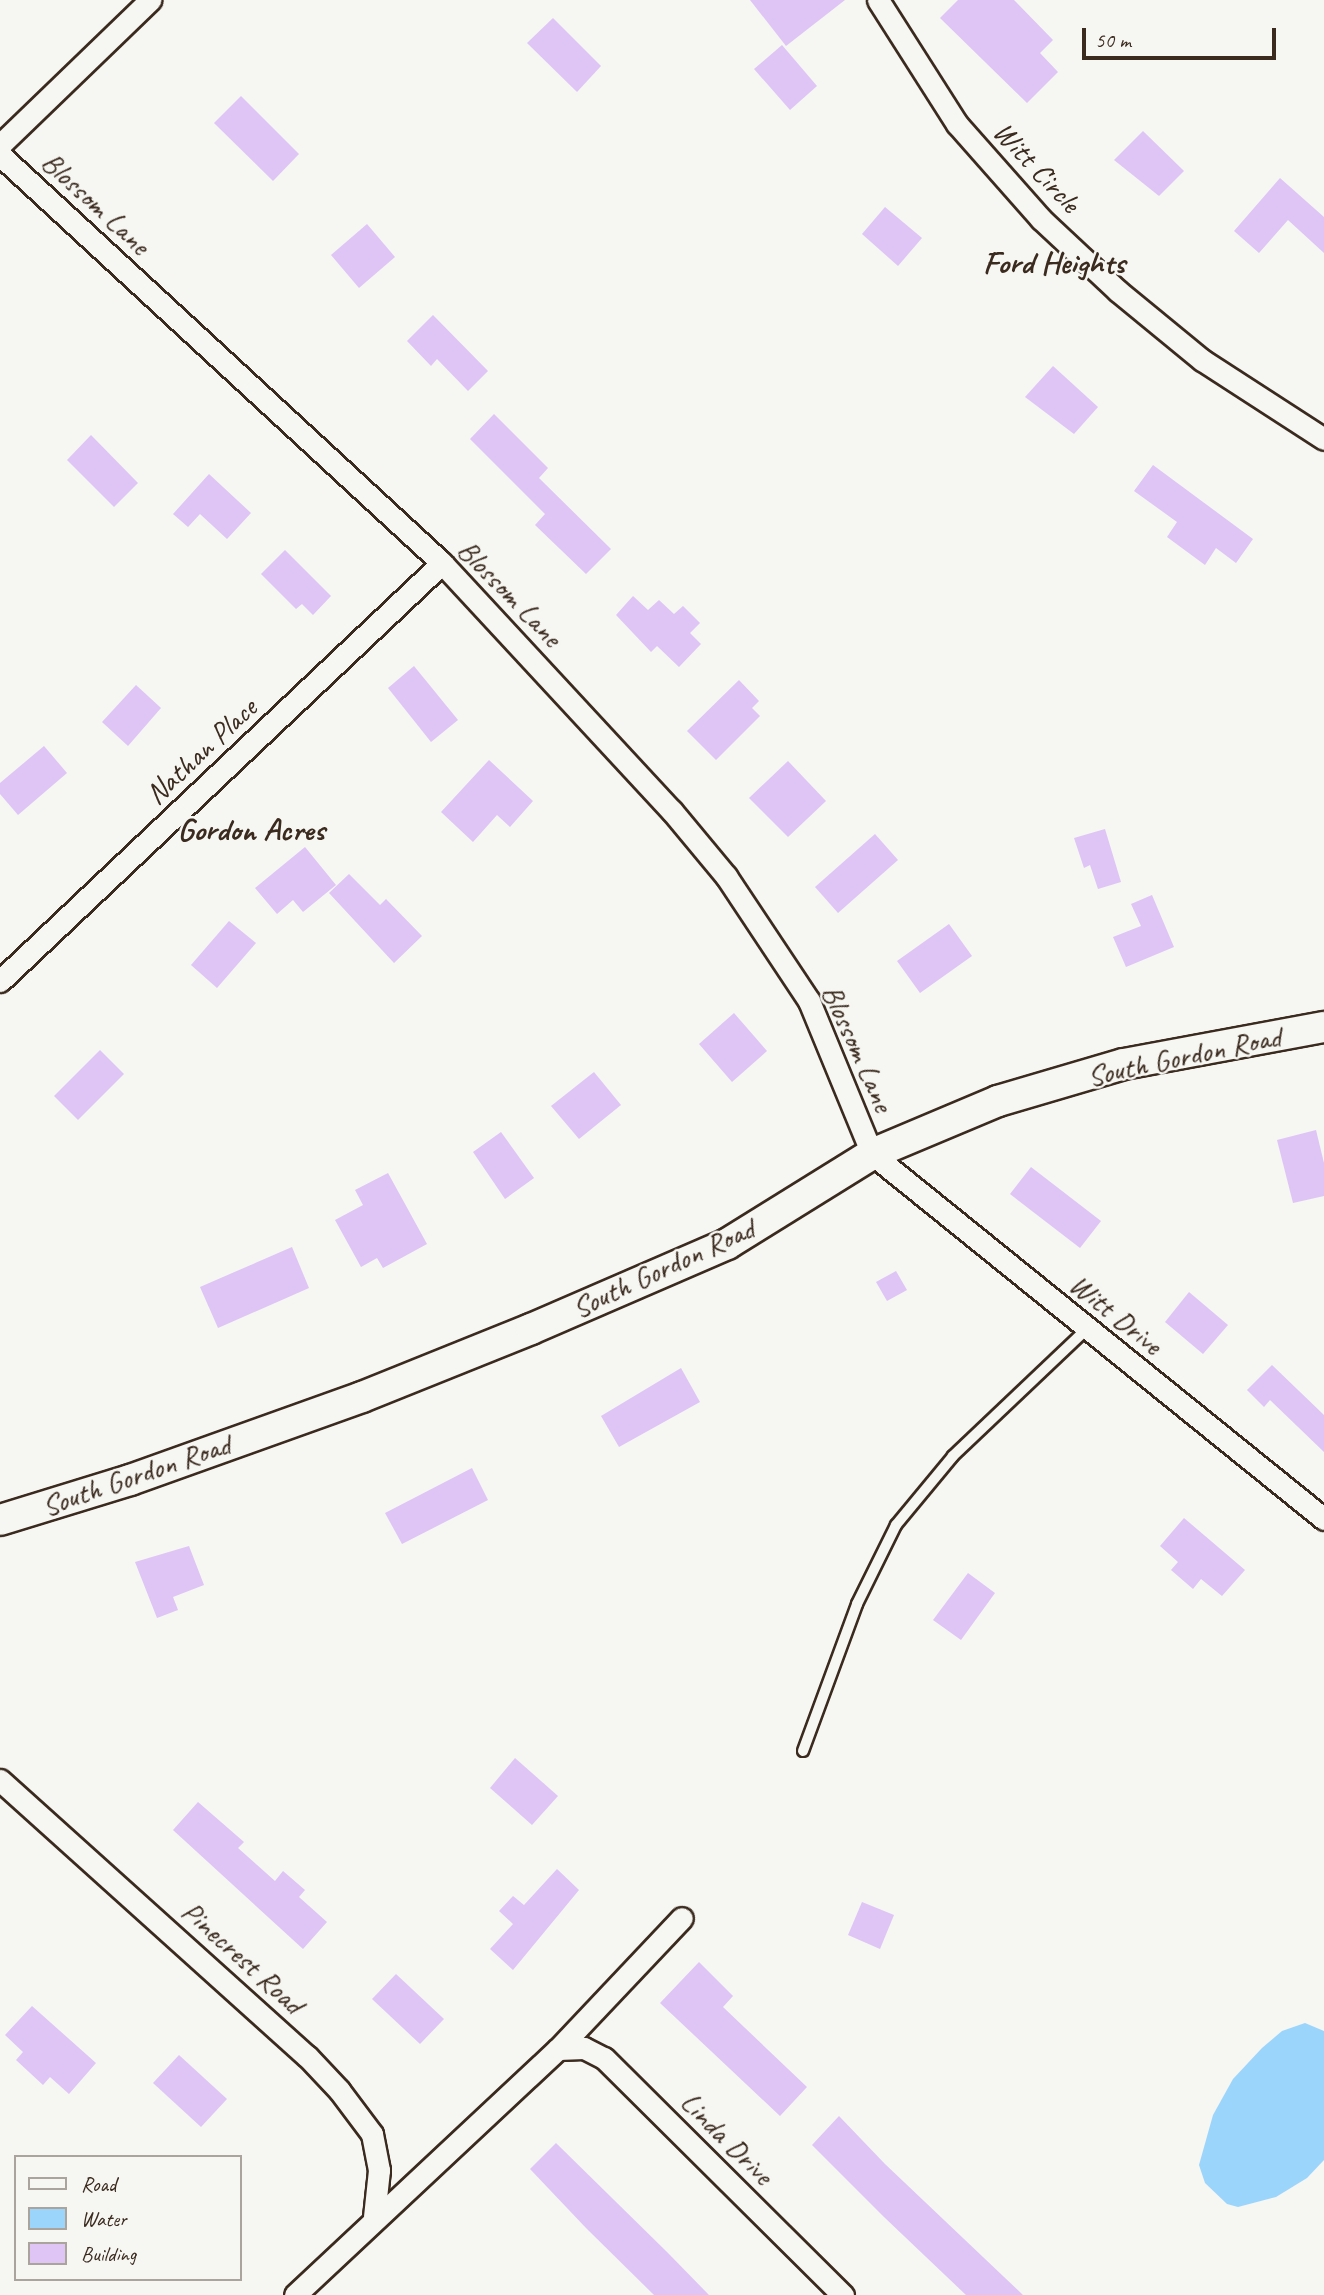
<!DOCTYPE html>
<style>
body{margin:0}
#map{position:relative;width:1324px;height:2295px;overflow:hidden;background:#f6f6f2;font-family:Caveat,sans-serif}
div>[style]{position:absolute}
.water>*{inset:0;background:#9cd5fc}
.building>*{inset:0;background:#dec5f5}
.roads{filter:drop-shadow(2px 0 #3b2a1e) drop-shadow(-2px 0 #3b2a1e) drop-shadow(0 2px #3b2a1e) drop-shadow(0 -2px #3b2a1e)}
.lane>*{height:10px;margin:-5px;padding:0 5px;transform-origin:5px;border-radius:5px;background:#f6f6f2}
.street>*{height:21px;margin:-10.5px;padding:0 10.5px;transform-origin:10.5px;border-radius:10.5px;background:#f6f6f2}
.secondary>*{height:30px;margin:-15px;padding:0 15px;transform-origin:15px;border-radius:15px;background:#f6f6f2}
span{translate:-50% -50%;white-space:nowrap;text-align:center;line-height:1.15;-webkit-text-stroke:5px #f6f6f2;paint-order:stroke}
.street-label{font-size:30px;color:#3b2a1e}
.neighbourhood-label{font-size:32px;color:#3b2a1e;font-weight:700}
.legend{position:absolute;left:14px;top:2155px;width:228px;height:126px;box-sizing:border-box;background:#f6f6f2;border:2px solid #aba49d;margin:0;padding:9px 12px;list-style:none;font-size:21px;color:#3b2a1e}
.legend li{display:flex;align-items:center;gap:14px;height:35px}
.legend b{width:35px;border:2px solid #aba49d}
.scale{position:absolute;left:1082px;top:28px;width:194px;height:32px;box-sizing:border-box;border:4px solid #3b2a1e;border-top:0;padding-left:9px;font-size:21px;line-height:24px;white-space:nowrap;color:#3b2a1e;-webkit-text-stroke:5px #f6f6f2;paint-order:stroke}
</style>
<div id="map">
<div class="water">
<i style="clip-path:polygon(1305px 2023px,1324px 2031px,1324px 2160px,1307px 2178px,1276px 2197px,1238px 2207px,1227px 2204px,1205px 2183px,1199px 2165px,1213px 2115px,1233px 2079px,1262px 2048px,1282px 2031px)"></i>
</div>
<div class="building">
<i style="clip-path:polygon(750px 0,845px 0,786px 46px)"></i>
<i style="clip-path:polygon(958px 0,1014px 0,1053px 40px,1040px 53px,1058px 72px,1027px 103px,940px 18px)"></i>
<i style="clip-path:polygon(553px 18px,601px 66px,577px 92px,527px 43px)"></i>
<i style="clip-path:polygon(782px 45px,817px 86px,790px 110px,754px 69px)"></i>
<i style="clip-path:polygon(241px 96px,299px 154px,273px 181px,214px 123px)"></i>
<i style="clip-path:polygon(1143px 131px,1184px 171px,1159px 196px,1114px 160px)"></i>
<i style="clip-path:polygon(1280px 178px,1324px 217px,1324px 253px,1288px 220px,1259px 253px,1234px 231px)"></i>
<i style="clip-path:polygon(885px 207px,922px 238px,898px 266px,862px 234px)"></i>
<i style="clip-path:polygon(367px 224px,395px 257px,359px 288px,331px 255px)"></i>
<i style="clip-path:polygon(433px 315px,488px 371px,468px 391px,437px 359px,431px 366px,407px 341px)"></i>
<i style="clip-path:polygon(1053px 366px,1098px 407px,1074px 434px,1025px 397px)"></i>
<i style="clip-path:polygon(494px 414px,548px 468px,539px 478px,611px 549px,586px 574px,535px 525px,545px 514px,470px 439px)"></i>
<i style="clip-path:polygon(91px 435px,138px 483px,114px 507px,67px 460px)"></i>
<i style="clip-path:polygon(1153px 465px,1253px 539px,1236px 563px,1216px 548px,1205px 565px,1167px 537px,1177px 522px,1134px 491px)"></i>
<i style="clip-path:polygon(209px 474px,251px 513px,227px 539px,200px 514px,188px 527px,173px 514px)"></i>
<i style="clip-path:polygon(285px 550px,331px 596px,313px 615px,302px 604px,296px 609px,261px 574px)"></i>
<i style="clip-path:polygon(633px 596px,648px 610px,659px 600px,674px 614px,683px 606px,700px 623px,690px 633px,701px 644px,679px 667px,657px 646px,651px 652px,616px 615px)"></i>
<i style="clip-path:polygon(414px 666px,458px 720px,431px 742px,388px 688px)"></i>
<i style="clip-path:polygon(739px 680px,759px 701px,752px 708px,760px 716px,716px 760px,687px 731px)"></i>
<i style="clip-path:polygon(136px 685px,161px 708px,128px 746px,102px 722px)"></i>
<i style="clip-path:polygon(44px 746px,67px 773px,18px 815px,0 794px,0 783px)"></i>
<i style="clip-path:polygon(489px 760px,533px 801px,510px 827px,497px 815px,473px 842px,441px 812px)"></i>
<i style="clip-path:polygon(788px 761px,826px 801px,788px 837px,749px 798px)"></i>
<i style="clip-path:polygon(1105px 829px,1121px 882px,1098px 889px,1090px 865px,1084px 868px,1074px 838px)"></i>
<i style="clip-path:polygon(875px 834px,898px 860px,838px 913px,815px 887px)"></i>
<i style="clip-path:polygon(305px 847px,336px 885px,303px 912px,293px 900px,277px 914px,255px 888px)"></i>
<i style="clip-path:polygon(349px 874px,380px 905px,386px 899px,422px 936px,394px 963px,329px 893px)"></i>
<i style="clip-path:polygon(1152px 895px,1174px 947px,1126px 967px,1113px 937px,1141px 926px,1131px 904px)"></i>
<i style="clip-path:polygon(229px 921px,256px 943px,217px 988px,191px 965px)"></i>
<i style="clip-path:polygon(949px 924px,972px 956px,920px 993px,897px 961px)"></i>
<i style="clip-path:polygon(734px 1013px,767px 1051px,732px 1082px,699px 1044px)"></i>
<i style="clip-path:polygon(100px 1050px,124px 1074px,78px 1120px,54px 1096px)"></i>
<i style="clip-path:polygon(594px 1072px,621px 1105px,579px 1139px,551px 1106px)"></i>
<i style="clip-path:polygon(1316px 1130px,1324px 1163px,1324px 1196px,1293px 1203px,1277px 1140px)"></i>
<i style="clip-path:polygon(501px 1132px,534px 1178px,505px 1199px,473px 1152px)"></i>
<i style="clip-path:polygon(1031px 1167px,1101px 1221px,1080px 1248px,1010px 1194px)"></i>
<i style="clip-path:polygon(388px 1173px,427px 1244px,383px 1268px,377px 1258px,361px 1267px,335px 1220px,363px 1205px,355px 1190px)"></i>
<i style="clip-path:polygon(292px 1247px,309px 1288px,218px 1328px,200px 1287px)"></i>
<i style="clip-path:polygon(896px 1271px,907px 1290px,887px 1301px,876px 1282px)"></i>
<i style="clip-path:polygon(1189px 1292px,1228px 1325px,1203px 1354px,1165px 1322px)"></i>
<i style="clip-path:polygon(1272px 1365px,1324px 1415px,1324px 1452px,1270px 1400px,1264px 1407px,1247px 1390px)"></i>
<i style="clip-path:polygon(681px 1368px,700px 1402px,619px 1447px,601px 1416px)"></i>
<i style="clip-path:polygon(472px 1468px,488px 1500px,402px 1544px,385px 1513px)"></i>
<i style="clip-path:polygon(1184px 1518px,1245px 1570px,1222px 1596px,1201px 1579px,1193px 1589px,1171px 1570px,1178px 1562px,1160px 1546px)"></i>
<i style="clip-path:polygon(189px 1546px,204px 1585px,173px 1597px,178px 1610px,157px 1618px,135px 1562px)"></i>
<i style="clip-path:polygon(968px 1573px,995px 1593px,961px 1640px,933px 1620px)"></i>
<i style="clip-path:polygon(515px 1758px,558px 1796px,532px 1825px,490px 1788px)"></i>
<i style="clip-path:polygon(198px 1802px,244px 1842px,238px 1848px,275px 1881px,283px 1871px,305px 1890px,299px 1897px,327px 1922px,303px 1949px,173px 1830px)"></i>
<i style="clip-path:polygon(557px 1869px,579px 1890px,513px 1970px,490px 1949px,513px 1924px,499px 1911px,513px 1896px,524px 1905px)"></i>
<i style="clip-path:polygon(862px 1902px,894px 1915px,880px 1949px,848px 1935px)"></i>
<i style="clip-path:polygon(699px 1962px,733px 1996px,723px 2007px,807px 2087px,780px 2116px,660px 2003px)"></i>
<i style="clip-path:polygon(396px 1974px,444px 2019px,420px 2044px,372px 1999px)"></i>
<i style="clip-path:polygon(32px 2006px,96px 2063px,69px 2094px,50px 2077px,43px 2085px,16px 2060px,23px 2052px,5px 2035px)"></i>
<i style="clip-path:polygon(179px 2055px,227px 2099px,201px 2127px,153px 2083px)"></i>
<i style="clip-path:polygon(839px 2116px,885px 2164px,1023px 2295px,966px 2295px,884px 2217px,812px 2145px)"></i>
<i style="clip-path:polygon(556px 2143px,668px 2253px,709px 2295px,654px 2295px,586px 2228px,530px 2169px)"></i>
</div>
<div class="roads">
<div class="lane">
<i style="left:803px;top:1751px;width:157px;rotate:-69.8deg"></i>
<i style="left:857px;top:1604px;width:88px;rotate:-63.7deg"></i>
<i style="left:896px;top:1525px;width:89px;rotate:-50.4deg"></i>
<i style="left:953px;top:1456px;width:185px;rotate:-43.5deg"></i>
</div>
<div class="street">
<i style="left:878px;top:0;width:147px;rotate:57.5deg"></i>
<i style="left:957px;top:124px;width:127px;rotate:48.5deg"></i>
<i style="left:1041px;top:219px;width:105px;rotate:43.1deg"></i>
<i style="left:1118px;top:291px;width:109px;rotate:39.4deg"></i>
<i style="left:1202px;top:360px;width:145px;rotate:32.9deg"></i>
<i style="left:0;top:145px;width:209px;rotate:-44deg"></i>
<i style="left:0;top:155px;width:602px;rotate:42.71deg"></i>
<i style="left:442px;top:563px;width:338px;rotate:47.2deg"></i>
<i style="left:672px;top:811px;width:85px;rotate:50.3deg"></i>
<i style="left:726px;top:876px;width:150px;rotate:56.4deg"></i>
<i style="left:809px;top:1001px;width:165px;rotate:67.6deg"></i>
<i style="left:872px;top:1154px;width:581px;rotate:38.92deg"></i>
<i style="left:0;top:981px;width:608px;rotate:-43.4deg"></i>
<i style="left:0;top:1780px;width:413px;rotate:42deg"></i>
<i style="left:307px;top:2056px;width:47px;rotate:46.7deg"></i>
<i style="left:339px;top:2090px;width:55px;rotate:53.1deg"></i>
<i style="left:372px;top:2134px;width:37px;rotate:79deg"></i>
<i style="left:379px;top:2170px;width:47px;rotate:96.1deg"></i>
<i style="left:558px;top:2049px;width:26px;rotate:-2deg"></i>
<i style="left:584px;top:2048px;width:22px;rotate:27deg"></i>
<i style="left:604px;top:2058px;width:337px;rotate:44.8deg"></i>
<i style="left:295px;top:2295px;width:360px;rotate:-43.1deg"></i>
<i style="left:558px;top:2049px;width:180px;rotate:-46.6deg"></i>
</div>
<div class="secondary">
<i style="left:0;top:1520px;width:136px;rotate:-17.1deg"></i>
<i style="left:130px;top:1480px;width:246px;rotate:-19.7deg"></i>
<i style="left:362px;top:1397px;width:182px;rotate:-21.9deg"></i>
<i style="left:531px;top:1329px;width:214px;rotate:-23.4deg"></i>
<i style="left:727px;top:1244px;width:171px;rotate:-31.8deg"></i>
<i style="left:872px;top:1154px;width:137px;rotate:-22.8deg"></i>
<i style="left:998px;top:1101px;width:131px;rotate:-16.4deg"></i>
<i style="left:1124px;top:1064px;width:203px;rotate:-10.5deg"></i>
</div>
</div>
<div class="street-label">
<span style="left:1037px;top:167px;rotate:47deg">Witt Circle</span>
<span style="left:96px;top:203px;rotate:43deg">Blossom Lane</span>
<span style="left:510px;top:593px;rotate:46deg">Blossom Lane</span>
<span style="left:201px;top:751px;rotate:-43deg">Nathan Place</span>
<span style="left:858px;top:1048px;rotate:66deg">Blossom Lane</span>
<span style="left:1184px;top:1056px;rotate:-12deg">South Gordon Road</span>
<span style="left:663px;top:1268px;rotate:-25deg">South Gordon Road</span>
<span style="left:1116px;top:1314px;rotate:39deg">Witt Drive</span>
<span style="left:136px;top:1475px;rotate:-19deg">South Gordon Road</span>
<span style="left:243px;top:1957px;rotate:42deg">Pinecrest Road</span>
<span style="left:727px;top:2138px;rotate:45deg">Linda Drive</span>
</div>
<div class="neighbourhood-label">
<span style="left:1054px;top:263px">Ford Heights</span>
<span style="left:251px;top:830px">Gordon Acres</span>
</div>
<ul class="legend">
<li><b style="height:9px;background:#f6f6f2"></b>Road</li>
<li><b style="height:19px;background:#9cd5fc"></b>Water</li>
<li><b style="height:19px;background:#dec5f5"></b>Building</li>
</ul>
<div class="scale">50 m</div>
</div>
